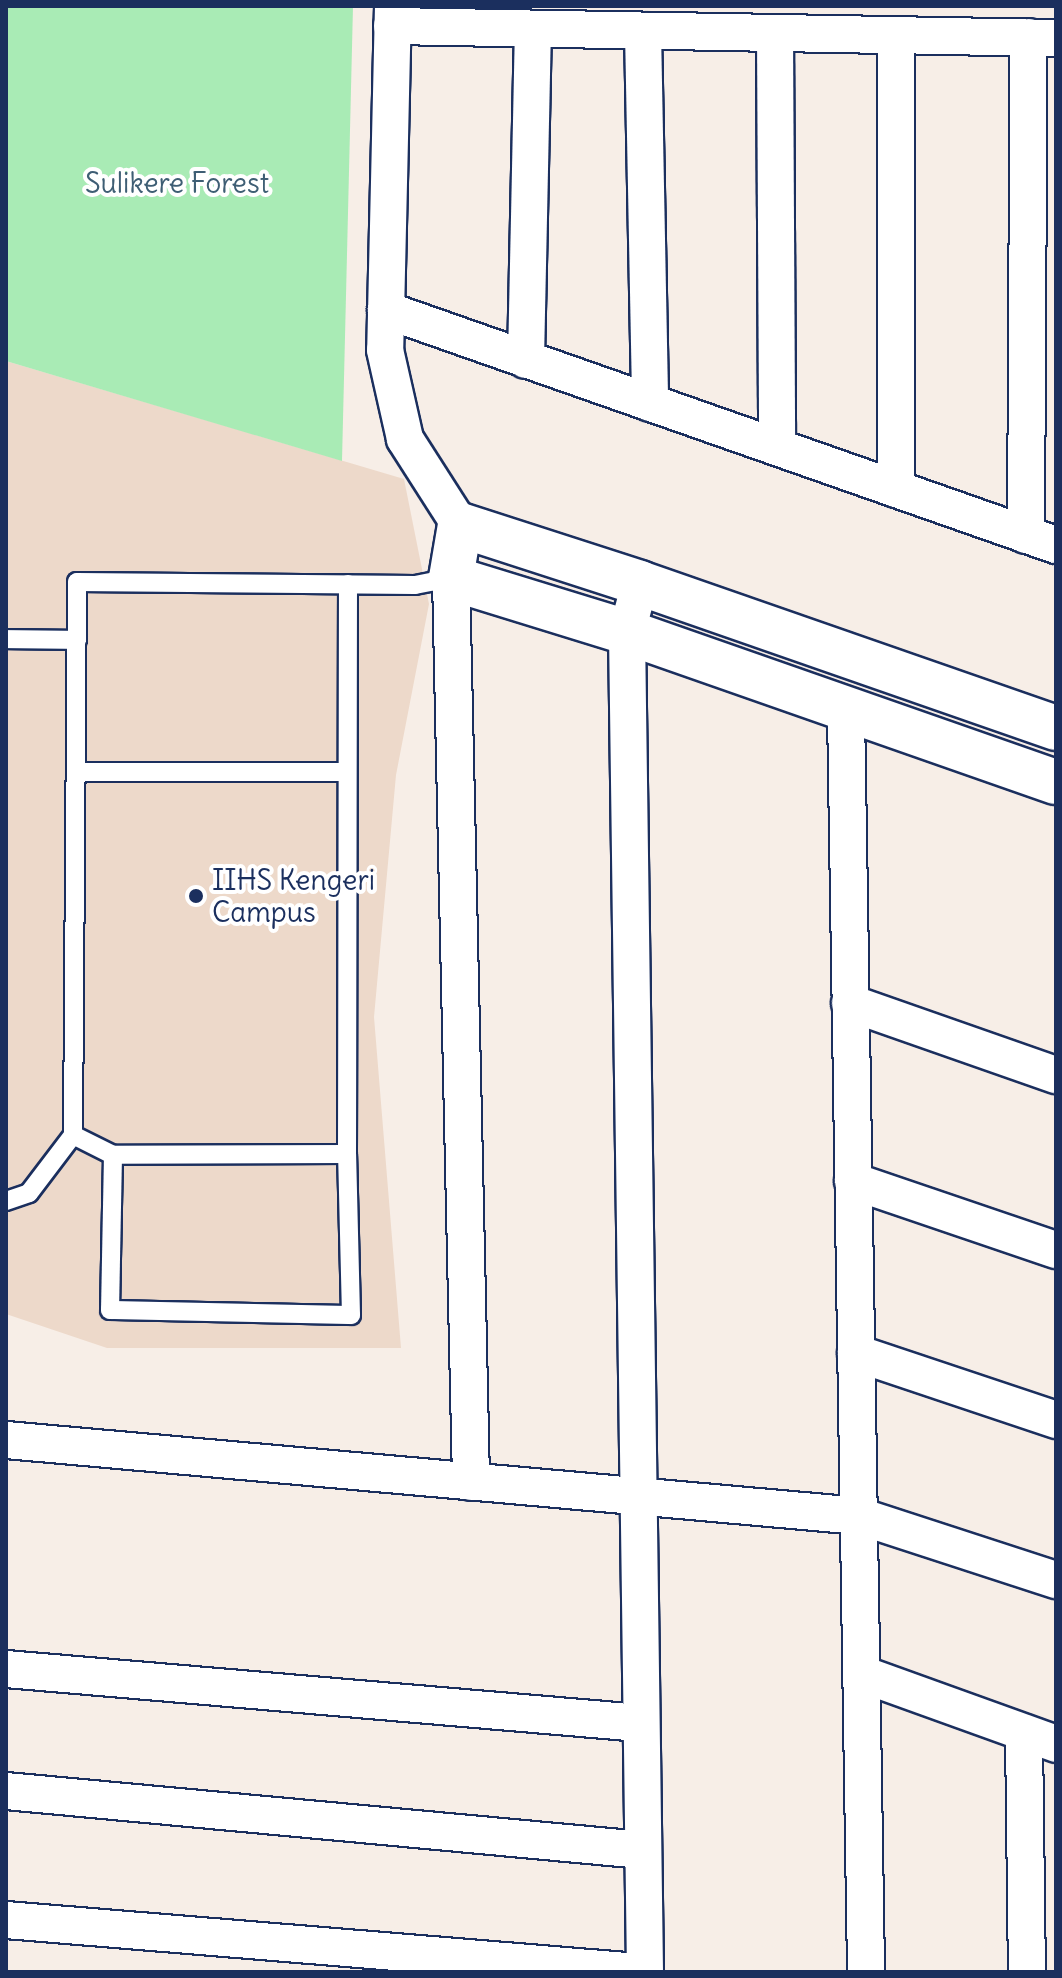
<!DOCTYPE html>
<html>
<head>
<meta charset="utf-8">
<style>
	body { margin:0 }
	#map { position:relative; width:1062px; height:1978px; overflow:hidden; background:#f7eee7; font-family:Delius,sans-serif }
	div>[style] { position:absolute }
	.built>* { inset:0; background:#edd9ca }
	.green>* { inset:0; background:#a9ebb5 }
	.roads { filter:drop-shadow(2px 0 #1b2f5e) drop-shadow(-2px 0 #1b2f5e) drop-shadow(0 2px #1b2f5e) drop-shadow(0 -2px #1b2f5e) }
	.service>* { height:18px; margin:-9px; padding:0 9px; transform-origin:9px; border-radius:9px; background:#fff }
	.minor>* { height:36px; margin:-18px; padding:0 18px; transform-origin:18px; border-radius:18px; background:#fff }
	.tertiary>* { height:44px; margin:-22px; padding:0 22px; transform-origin:22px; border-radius:22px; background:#fff }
	.dots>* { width:22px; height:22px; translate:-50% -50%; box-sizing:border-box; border:4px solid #fff; border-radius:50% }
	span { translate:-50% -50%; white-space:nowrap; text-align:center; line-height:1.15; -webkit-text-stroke:8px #fff; paint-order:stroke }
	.park-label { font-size:28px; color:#3e5e74 }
	.poi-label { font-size:28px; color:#1b2f5e }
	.left { translate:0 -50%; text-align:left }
	.frame { position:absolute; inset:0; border:8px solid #1b2f5e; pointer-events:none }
</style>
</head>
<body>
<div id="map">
	<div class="built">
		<div style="clip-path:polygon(6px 361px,404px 479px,429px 604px,396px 775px,374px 1017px,401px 1348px,107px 1348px,6px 1314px)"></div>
	</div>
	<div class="green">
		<div style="clip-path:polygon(6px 6px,353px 6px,342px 461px,6px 361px)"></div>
	</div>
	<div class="roads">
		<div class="service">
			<div style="left:6px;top:639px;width:71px;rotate:0.8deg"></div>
			<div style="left:76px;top:772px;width:271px"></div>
			<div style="left:73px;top:1135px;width:45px;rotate:26.6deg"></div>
			<div style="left:347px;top:1154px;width:234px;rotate:179.8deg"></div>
			<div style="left:113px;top:1155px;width:155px;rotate:91.1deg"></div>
			<div style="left:110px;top:1310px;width:241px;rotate:1.2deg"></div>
			<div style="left:351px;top:1315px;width:161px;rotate:-91.4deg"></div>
			<div style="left:347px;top:1154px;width:570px;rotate:-89.9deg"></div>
			<div style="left:6px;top:1201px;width:24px;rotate:-19deg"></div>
			<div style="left:29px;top:1193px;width:73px;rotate:-52.8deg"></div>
			<div style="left:73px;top:1135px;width:553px;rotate:-89.59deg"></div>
			<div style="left:77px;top:582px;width:338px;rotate:0.5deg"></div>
			<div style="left:415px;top:585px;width:37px;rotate:-11deg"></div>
		</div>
		<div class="minor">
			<div style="left:393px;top:6px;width:344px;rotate:91.3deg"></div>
			<div style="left:385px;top:350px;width:91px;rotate:77.3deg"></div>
			<div style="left:405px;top:439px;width:102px;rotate:57.4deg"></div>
			<div style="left:392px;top:26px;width:664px;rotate:1.04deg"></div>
			<div style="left:643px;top:31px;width:372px;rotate:88.9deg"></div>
			<div style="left:775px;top:33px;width:414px;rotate:89.7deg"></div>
			<div style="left:386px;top:310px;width:710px;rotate:19.33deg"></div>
			<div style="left:526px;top:360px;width:331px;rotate:-88.8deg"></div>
			<div style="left:896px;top:489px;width:454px;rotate:-90deg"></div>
			<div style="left:1026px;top:535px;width:498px;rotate:-89.7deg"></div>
			<div style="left:451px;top:578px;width:904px;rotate:88.73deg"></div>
			<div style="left:640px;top:583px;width:51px;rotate:104.9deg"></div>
			<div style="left:627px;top:632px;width:1340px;rotate:89.23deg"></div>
			<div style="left:846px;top:710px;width:1262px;rotate:89.09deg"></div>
			<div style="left:850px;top:1003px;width:218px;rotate:19.3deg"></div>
			<div style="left:853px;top:1181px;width:214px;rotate:18.8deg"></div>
			<div style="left:856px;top:1353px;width:211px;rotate:18.5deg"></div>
			<div style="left:6px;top:1440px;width:856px;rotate:5.09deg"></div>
			<div style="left:859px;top:1516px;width:207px;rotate:18deg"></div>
			<div style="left:6px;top:1669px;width:636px;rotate:4.87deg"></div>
			<div style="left:862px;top:1674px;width:206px;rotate:19.8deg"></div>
			<div style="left:1024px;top:1733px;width:239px;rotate:89.3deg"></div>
			<div style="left:6px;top:1791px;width:639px;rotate:5.3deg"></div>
			<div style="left:6px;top:1920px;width:634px;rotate:4.7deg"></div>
		</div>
		<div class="tertiary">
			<div style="left:1056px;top:728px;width:441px;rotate:-160.8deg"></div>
			<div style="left:640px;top:583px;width:189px;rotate:-162.1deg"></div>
			<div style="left:460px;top:525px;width:54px;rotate:99.6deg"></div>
			<div style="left:451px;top:578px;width:184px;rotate:17.1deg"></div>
			<div style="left:627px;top:632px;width:454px;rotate:19.3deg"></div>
		</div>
	</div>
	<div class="dots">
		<div style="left:196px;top:896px;background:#1b2f5e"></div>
	</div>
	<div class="park-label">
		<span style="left:177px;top:183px">Sulikere Forest</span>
	</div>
	<div class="poi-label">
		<span class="left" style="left:212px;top:896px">IIHS Kengeri<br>Campus</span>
	</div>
	<div class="frame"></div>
</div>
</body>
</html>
